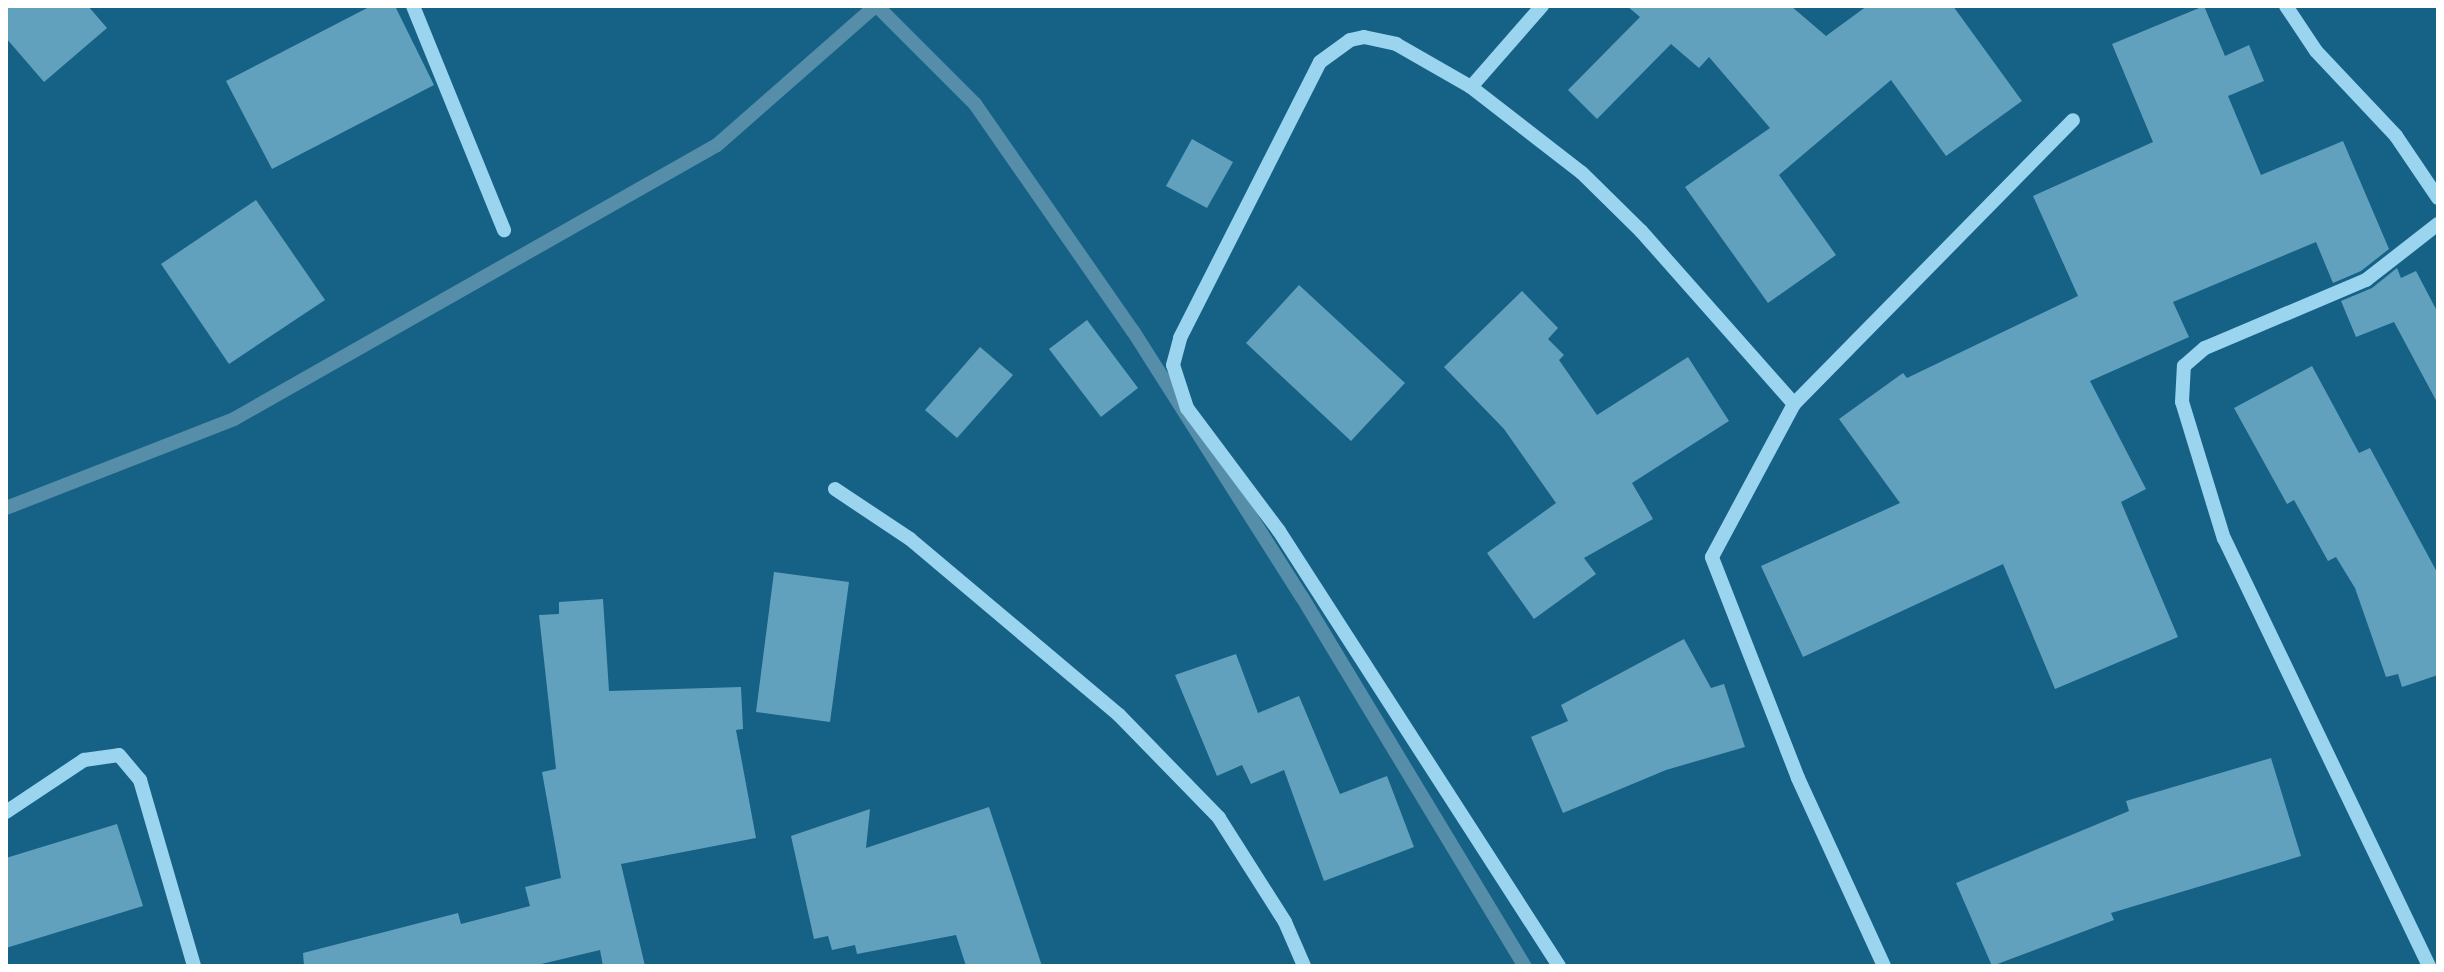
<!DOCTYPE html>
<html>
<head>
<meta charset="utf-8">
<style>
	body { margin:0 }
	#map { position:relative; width:2444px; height:972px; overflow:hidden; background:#166186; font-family:"Golos Text",sans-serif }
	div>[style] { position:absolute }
	.stream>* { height:14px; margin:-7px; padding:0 7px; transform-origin:7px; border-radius:7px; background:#568da8 }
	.building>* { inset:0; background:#61a1be }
	.minor>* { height:14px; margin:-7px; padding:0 7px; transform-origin:7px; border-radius:7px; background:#9bd4ee }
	span { translate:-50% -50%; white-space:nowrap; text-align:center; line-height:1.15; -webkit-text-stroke:8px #166186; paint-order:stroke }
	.frame { position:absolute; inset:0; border:8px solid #fff; pointer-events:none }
</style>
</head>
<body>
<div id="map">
	<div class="stream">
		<div style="left:877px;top:6px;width:139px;rotate:45deg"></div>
		<div style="left:975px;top:104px;width:277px;rotate:55.2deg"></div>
		<div style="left:1133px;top:331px;width:315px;rotate:57.6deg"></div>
		<div style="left:1302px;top:597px;width:431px;rotate:58.9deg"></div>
		<div style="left:6px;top:508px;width:245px;rotate:-21.3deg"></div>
		<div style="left:234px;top:419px;width:555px;rotate:-29.57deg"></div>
		<div style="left:717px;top:145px;width:210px;rotate:-41.3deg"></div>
	</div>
	<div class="building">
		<div style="clip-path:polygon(6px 6px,88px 6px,107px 28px,44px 82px,6px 38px)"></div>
		<div style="clip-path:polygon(371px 6px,395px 6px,434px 85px,272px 169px,226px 81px)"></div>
		<div style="clip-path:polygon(1627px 6px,1791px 6px,1826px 36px,1867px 6px,1953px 6px,2022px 101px,1946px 156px,1891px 80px,1779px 175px,1836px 255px,1768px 303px,1685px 187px,1770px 128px,1709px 57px,1699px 68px,1671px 44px,1597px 119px,1568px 90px,1640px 17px)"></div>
		<div style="clip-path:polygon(2204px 6px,2225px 56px,2249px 45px,2264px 81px,2228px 96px,2261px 175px,2343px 141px,2389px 249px,2361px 271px,2333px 283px,2316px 242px,2173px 302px,2189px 337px,2090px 381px,2146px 489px,2121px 502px,2178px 637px,2055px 689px,2003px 564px,1803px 657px,1761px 566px,1900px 503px,1839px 419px,1903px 373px,1907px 378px,2078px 296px,2033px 196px,2153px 142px,2112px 44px)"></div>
		<div style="clip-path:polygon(1192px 139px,1233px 162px,1207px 208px,1166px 186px)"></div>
		<div style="clip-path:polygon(256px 200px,325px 300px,229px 364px,161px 264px)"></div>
		<div style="clip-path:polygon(2397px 268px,2401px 278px,2416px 271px,2438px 313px,2438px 404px,2394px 322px,2356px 337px,2341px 301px,2372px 288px)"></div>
		<div style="clip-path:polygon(1299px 285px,1405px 383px,1351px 441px,1246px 343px)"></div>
		<div style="clip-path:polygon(1522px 291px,1558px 328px,1548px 339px,1564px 355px,1559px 360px,1597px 415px,1688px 357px,1729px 421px,1632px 483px,1653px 519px,1584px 558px,1596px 574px,1534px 619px,1487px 553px,1556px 503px,1504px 429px,1444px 367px)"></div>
		<div style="clip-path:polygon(1087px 320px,1138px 388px,1101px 417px,1049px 349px)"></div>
		<div style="clip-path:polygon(980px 347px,1013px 375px,957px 438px,925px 410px)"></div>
		<div style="clip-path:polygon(2312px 366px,2359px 453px,2370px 448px,2438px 574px,2438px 675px,2402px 687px,2398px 674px,2386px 677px,2355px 588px,2336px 557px,2328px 561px,2294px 500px,2287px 504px,2234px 408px)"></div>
		<div style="clip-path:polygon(774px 572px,849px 582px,830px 722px,756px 712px)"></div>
		<div style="clip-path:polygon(603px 599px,609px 691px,741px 687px,743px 729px,736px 730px,756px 838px,621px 864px,645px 966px,603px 966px,600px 950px,533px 966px,304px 966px,303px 953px,458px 913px,461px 924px,530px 906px,525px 887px,561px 878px,542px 772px,556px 769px,539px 615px,559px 614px,559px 602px)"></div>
		<div style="clip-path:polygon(1684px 639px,1711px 688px,1724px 684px,1745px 747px,1666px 770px,1563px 813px,1531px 737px,1568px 721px,1561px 705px)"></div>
		<div style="clip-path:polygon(1236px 654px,1258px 713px,1299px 696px,1340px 794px,1387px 776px,1414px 847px,1324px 881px,1284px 770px,1251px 784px,1242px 765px,1217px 776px,1175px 675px)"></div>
		<div style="clip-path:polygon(2271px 758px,2301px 856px,2111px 913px,2114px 920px,1992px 966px,1956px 883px,2129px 811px,2126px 801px)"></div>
		<div style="clip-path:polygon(989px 807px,1042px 966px,966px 966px,956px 935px,857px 954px,855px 945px,832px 950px,828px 936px,814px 939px,791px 836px,870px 809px,866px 848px)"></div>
		<div style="clip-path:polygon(117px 824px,143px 906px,6px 948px,6px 858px)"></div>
	</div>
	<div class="minor">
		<div style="left:413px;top:6px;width:242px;rotate:67.9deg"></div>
		<div style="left:2286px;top:6px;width:54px;rotate:56.3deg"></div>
		<div style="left:2316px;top:51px;width:117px;rotate:46.7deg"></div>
		<div style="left:2396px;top:136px;width:75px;rotate:55.9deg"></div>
		<div style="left:1471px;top:87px;width:108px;rotate:-48.8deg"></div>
		<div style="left:835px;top:489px;width:90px;rotate:33.7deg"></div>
		<div style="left:910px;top:539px;width:273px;rotate:40.1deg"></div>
		<div style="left:1119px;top:715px;width:144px;rotate:45.8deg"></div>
		<div style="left:1219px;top:818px;width:123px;rotate:57.6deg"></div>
		<div style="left:1285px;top:922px;width:48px;rotate:66.6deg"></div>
		<div style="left:6px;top:812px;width:94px;rotate:-33.7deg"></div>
		<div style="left:84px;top:760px;width:35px;rotate:-8deg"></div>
		<div style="left:119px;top:755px;width:33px;rotate:50deg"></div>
		<div style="left:140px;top:780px;width:194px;rotate:73.8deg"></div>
		<div style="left:1559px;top:966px;width:517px;rotate:-122.77deg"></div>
		<div style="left:1279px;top:531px;width:154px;rotate:-126.8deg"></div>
		<div style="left:1187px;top:408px;width:45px;rotate:-108deg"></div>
		<div style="left:1173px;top:365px;width:28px;rotate:-75deg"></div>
		<div style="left:1180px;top:338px;width:309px;rotate:-63.1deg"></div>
		<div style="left:1320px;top:62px;width:37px;rotate:-36deg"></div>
		<div style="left:1350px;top:40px;width:14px;rotate:-12deg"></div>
		<div style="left:1364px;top:37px;width:33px;rotate:12deg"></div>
		<div style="left:1396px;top:44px;width:86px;rotate:29.8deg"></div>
		<div style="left:1471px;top:87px;width:140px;rotate:37.8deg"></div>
		<div style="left:1582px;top:173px;width:83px;rotate:44.5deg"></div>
		<div style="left:1641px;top:231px;width:231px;rotate:48.5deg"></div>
		<div style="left:1884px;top:966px;width:207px;rotate:-114.6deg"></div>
		<div style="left:1798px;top:778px;width:237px;rotate:-111.3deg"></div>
		<div style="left:1712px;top:557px;width:174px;rotate:-61.8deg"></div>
		<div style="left:1794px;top:404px;width:398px;rotate:-45.5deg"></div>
		<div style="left:2429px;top:966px;width:474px;rotate:-115.6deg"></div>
		<div style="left:2224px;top:539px;width:143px;rotate:-107deg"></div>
		<div style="left:2182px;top:402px;width:36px;rotate:-87deg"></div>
		<div style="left:2184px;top:366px;width:28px;rotate:-41deg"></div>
		<div style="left:2205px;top:348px;width:175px;rotate:-22.9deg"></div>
		<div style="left:2366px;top:280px;width:91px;rotate:-37.9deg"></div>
	</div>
	<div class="frame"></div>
</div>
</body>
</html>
